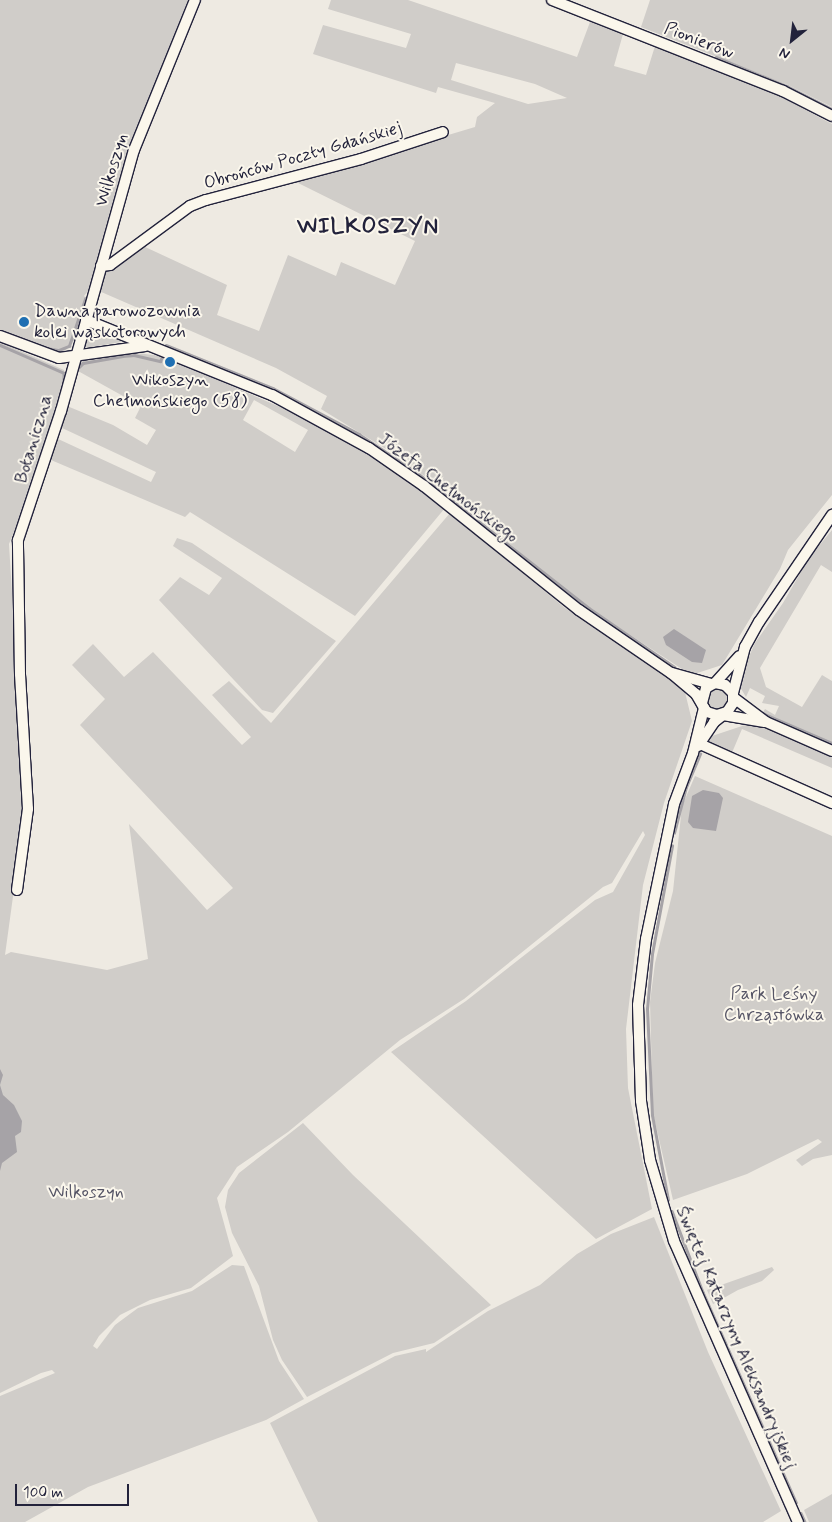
<!DOCTYPE html>
<html>
<head>
<meta charset="utf-8">
<style>
	body { margin:0 }
	#map { position:relative; width:832px; height:1522px; overflow:hidden; background:#eeeae2; font-family:Mynerve,sans-serif }
	div>[style] { position:absolute }
	.green>* { inset:0; background:#d0cdc9 }
	.round { border-radius:50% }
	.water>* { inset:0; background:#a6a3a7 }
	.stream>* { height:2.5px; margin:-1.25px; padding:0 1.25px; transform-origin:1.25px; border-radius:1.25px; background:#a6a3a7 }
	.roads { filter:drop-shadow(1px 0 #22223b) drop-shadow(-1px 0 #22223b) drop-shadow(0 1px #22223b) drop-shadow(0 -1px #22223b) }
	.minor>* { height:10px; margin:-5px; padding:0 5px; transform-origin:5px; border-radius:5px; background:#fbf7ec }
	.dots>* { width:14px; height:14px; translate:-50% -50%; box-sizing:border-box; border:2px solid #fbf7ec; border-radius:50% }
	span { translate:-50% -50%; white-space:nowrap; text-align:center; line-height:1.15; -webkit-text-stroke:4px #fbf7ec; paint-order:stroke }
	.street-label { font-size:18px; color:#22223b }
	.poi-label { font-size:18px; color:#22223b }
	.left { translate:0 -50%; text-align:left }
	.park-label { font-size:18px; color:#565566 }
	.district-label { font-size:22px; color:#22223b; font-weight:700; letter-spacing:1px }
	.north { position:absolute; left:767px; top:15px; width:50px; height:50px; -webkit-text-stroke:4px #fbf7ec; paint-order:stroke; rotate:209deg; font-size:14px; font-weight:700; line-height:20px; text-align:center; color:#22223b }
	.north::after { content:''; display:block; margin:auto; width:18px; height:22px; background:#22223b; clip-path:polygon(50% 0,100% 100%,50% 72%,0 100%) }
	.scale { position:absolute; left:15px; top:1484px; width:114px; height:22px; box-sizing:border-box; border:2px solid #22223b; border-top:0; padding-left:6px; font-size:15px; line-height:18px; white-space:nowrap; color:#22223b; -webkit-text-stroke:4px #fbf7ec; paint-order:stroke }
</style>
</head>
<body>
<div id="map">
	<div class="green">
		<div style="clip-path:polygon(0 0,188px 0,130px 146px,91px 287px,84px 296px,88px 300px,77px 337px,65px 351px,49px 351px,0 333px)"></div>
		<div style="clip-path:polygon(evenodd,331px 0,408px 0,577px 57px,590px 22px,623px 34px,614px 66px,646px 75px,655px 46px,770px 91px,832px 124px,832px 495px,788px 550px,780px 569px,722px 665px,691px 675px,580px 602px,452px 496px,394px 454px,321px 409px,327px 396px,276px 368px,99px 291px,104px 272px,143px 246px,227px 285px,217px 315px,259px 331px,288px 255px,336px 276px,341px 262px,395px 285px,415px 241px,294px 181px,475px 127px,477px 117px,495px 103px,438px 87px,436px 93px,313px 54px,323px 25px,406px 48px,411px 34px,328px 9px,331px 0,456px 63px,535px 84px,567px 98px,528px 104px,451px 80px,456px 63px)"></div>
		<div style="clip-path:polygon(650px 0,832px 0,832px 107px,788px 85px,641px 27px)"></div>
		<div style="clip-path:polygon(94px 327px,120px 338px,121px 342px,87px 348px,84px 343px,88px 330px)"></div>
		<div style="clip-path:polygon(0 342px,64px 370px,66px 378px,39px 469px,9px 544px,25px 809px,5px 955px,11px 952px,107px 970px,148px 959px,129px 824px,207px 910px,233px 888px,80px 725px,105px 699px,72px 665px,93px 644px,124px 677px,153px 652px,242px 745px,251px 737px,212px 695px,229px 681px,271px 723px,450px 513px,565px 608px,684px 688px,692px 721px,664px 803px,643px 885px,626px 1029px,628px 1088px,652px 1209px,596px 1239px,391px 1052px,466px 1001px,595px 900px,613px 892px,645px 835px,643px 831px,612px 883px,603px 887px,464px 999px,400px 1040px,288px 1132px,237px 1167px,217px 1198px,233px 1256px,191px 1288px,150px 1300px,120px 1315px,99px 1336px,93px 1346px,97px 1349px,115px 1325px,138px 1308px,192px 1291px,232px 1265px,244px 1266px,279px 1361px,304px 1399px,266px 1420px,88px 1487px,25px 1522px,0 1522px,0 1396px,55px 1373px,52px 1370px,41px 1373px,0 1393px)"></div>
		<div style="clip-path:polygon(evenodd,129px 352px,161px 356px,168px 358px,166px 363px,172px 365px,174px 361px,317px 423px,377px 458px,445px 508px,355px 616px,190px 512px,185px 517px,51px 460px,56px 438px,151px 482px,156px 472px,60px 427px,67px 406px,113px 425px,147px 445px,156px 430px,135px 418px,141px 406px,78px 371px,81px 361px,129px 352px,254px 400px,308px 430px,295px 452px,243px 420px,254px 400px)"></div>
		<div style="clip-path:polygon(832px 530px,832px 572px,821px 565px,760px 668px,766px 687px,802px 707px,822px 675px,832px 681px,832px 747px,765px 718px,762px 714px,765px 709px,775px 715px,779px 706px,762px 703px,765px 696px,750px 688px,746px 697px,740px 687px,746px 663px,755px 643px,783px 603px,809px 558px)"></div>
		<div style="clip-path:polygon(177px 538px,192px 543px,336px 641px,273px 713px,262px 710px,159px 600px,180px 577px,209px 595px,222px 578px,173px 546px)"></div>
		<div class="round" style="left:707px;top:688px;width:22px;height:22px"></div>
		<div style="clip-path:polygon(749px 720px,832px 756px,832px 768px,742px 729px,731px 755px,708px 745px,712px 736px,745px 725px)"></div>
		<div style="clip-path:polygon(695px 776px,832px 836px,832px 1155px,813px 1159px,802px 1166px,796px 1160px,822px 1142px,818px 1139px,747px 1174px,673px 1200px,653px 1113px,650px 1002px,655px 963px,673px 891px,682px 806px)"></div>
		<div style="clip-path:polygon(303px 1123px,353px 1175px,491px 1305px,434px 1343px,393px 1353px,307px 1397px,282px 1360px,273px 1340px,259px 1286px,232px 1233px,225px 1207px,228px 1190px,239px 1173px)"></div>
		<div style="clip-path:polygon(654px 1217px,708px 1352px,781px 1511px,763px 1522px,318px 1522px,270px 1423px,395px 1356px,426px 1349px,426px 1352px,488px 1311px,540px 1285px,577px 1254px,611px 1234px)"></div>
		<div style="clip-path:polygon(772px 1267px,774px 1270px,762px 1281px,738px 1290px,713px 1304px,707px 1290px)"></div>
		<div style="clip-path:polygon(832px 1494px,832px 1522px,809px 1522px,804px 1510px)"></div>
	</div>
	<div class="water">
		<div style="clip-path:polygon(674px 629px,706px 650px,702px 663px,692px 662px,666px 645px,663px 637px)"></div>
		<div style="clip-path:polygon(703px 790px,719px 793px,723px 798px,716px 831px,693px 828px,688px 822px,692px 796px)"></div>
		<div style="clip-path:polygon(0 1069px,3px 1075px,0 1085px,3px 1095px,14px 1105px,22px 1121px,21px 1132px,15px 1136px,17px 1152px,2px 1163px,0 1171px)"></div>
	</div>
	<div class="stream">
		<div style="left:716px;top:57px;width:77px;rotate:22.2deg"></div>
		<div style="left:787px;top:86px;width:51px;rotate:27.1deg"></div>
		<div style="left:0;top:345px;width:70px;rotate:23.6deg"></div>
		<div style="left:64px;top:373px;width:10px;rotate:90deg"></div>
		<div style="left:166px;top:345px;width:115px;rotate:21.9deg"></div>
		<div style="left:273px;top:388px;width:98px;rotate:28.1deg"></div>
		<div style="left:359px;top:434px;width:67px;rotate:33.5deg"></div>
		<div style="left:415px;top:471px;width:221px;rotate:38.2deg"></div>
		<div style="left:589px;top:608px;width:104px;rotate:34.5deg"></div>
		<div style="left:46px;top:348px;width:13px;rotate:9deg"></div>
		<div style="left:59px;top:350px;width:11px;rotate:-22deg"></div>
		<div style="left:69px;top:346px;width:50px;rotate:-71.2deg"></div>
		<div style="left:78px;top:368px;width:7px;rotate:-45deg"></div>
		<div style="left:83px;top:363px;width:40px;rotate:-10deg"></div>
		<div style="left:122px;top:356px;width:12px;rotate:-5deg"></div>
		<div style="left:134px;top:355px;width:27px;rotate:13deg"></div>
		<div style="left:160px;top:361px;width:4px;rotate:-63deg"></div>
		<div style="left:762px;top:713px;width:76px;rotate:23.2deg"></div>
		<div style="left:674px;top:833px;width:48px;rotate:-75.4deg"></div>
		<div style="left:686px;top:787px;width:36px;rotate:-67deg"></div>
		<div style="left:668px;top:1200px;width:86px;rotate:-100.7deg"></div>
		<div style="left:652px;top:1115px;width:106px;rotate:-92.7deg"></div>
		<div style="left:647px;top:1009px;width:55px;rotate:-84.8deg"></div>
		<div style="left:652px;top:954px;width:110px;rotate:-79.5deg"></div>
		<div style="left:672px;top:1211px;width:87px;rotate:69.1deg"></div>
		<div style="left:703px;top:1292px;width:230px;rotate:66.1deg"></div>
		<div style="left:801px;top:1513px;width:10px;rotate:66deg"></div>
	</div>
	<div class="roads">
		<div class="minor">
			<div style="left:552px;top:0;width:248px;rotate:21.5deg"></div>
			<div style="left:783px;top:91px;width:55px;rotate:27deg"></div>
			<div style="left:101px;top:266px;width:9px;rotate:-6deg"></div>
			<div style="left:110px;top:265px;width:99px;rotate:-36.4deg"></div>
			<div style="left:190px;top:206px;width:17px;rotate:-21deg"></div>
			<div style="left:206px;top:200px;width:160px;rotate:-14.8deg"></div>
			<div style="left:361px;top:159px;width:86px;rotate:-18.2deg"></div>
			<div style="left:86px;top:320px;width:201px;rotate:22deg"></div>
			<div style="left:272px;top:395px;width:111px;rotate:28.7deg"></div>
			<div style="left:369px;top:448px;width:67px;rotate:34.6deg"></div>
			<div style="left:424px;top:486px;width:198px;rotate:38.7deg"></div>
			<div style="left:579px;top:610px;width:112px;rotate:34.4deg"></div>
			<div style="left:671px;top:673px;width:33px;rotate:40deg"></div>
			<div style="left:696px;top:694px;width:16px;rotate:60deg"></div>
			<div style="left:704px;top:708px;width:5px;rotate:53deg"></div>
			<div style="left:707px;top:712px;width:10px;rotate:17deg"></div>
			<div style="left:717px;top:715px;width:10px;rotate:-17deg"></div>
			<div style="left:727px;top:712px;width:11px;rotate:-56deg"></div>
			<div style="left:733px;top:703px;width:10px;rotate:-90deg"></div>
			<div style="left:733px;top:693px;width:11px;rotate:-135deg"></div>
			<div style="left:725px;top:685px;width:10px;rotate:-169deg"></div>
			<div style="left:715px;top:683px;width:10px;rotate:151deg"></div>
			<div style="left:706px;top:688px;width:16px;rotate:105deg"></div>
			<div style="left:0;top:336px;width:63px;rotate:20.4deg"></div>
			<div style="left:59px;top:358px;width:87px;rotate:-7.9deg"></div>
			<div style="left:672px;top:673px;width:41px;rotate:15.8deg"></div>
			<div style="left:715px;top:683px;width:36px;rotate:-48deg"></div>
			<div style="left:733px;top:693px;width:48px;rotate:-75.4deg"></div>
			<div style="left:745px;top:647px;width:29px;rotate:-61deg"></div>
			<div style="left:759px;top:622px;width:130px;rotate:-55.7deg"></div>
			<div style="left:734px;top:698px;width:40px;rotate:37deg"></div>
			<div style="left:766px;top:722px;width:72px;rotate:23.7deg"></div>
			<div style="left:704px;top:708px;width:46px;rotate:103.7deg"></div>
			<div style="left:693px;top:753px;width:54px;rotate:110.4deg"></div>
			<div style="left:674px;top:804px;width:138px;rotate:101.7deg"></div>
			<div style="left:646px;top:939px;width:66px;rotate:96.9deg"></div>
			<div style="left:638px;top:1005px;width:96px;rotate:88.2deg"></div>
			<div style="left:641px;top:1101px;width:60px;rotate:81.3deg"></div>
			<div style="left:650px;top:1160px;width:84px;rotate:73.5deg"></div>
			<div style="left:674px;top:1241px;width:307px;rotate:66.2deg"></div>
			<div style="left:700px;top:744px;width:145px;rotate:24.1deg"></div>
			<div style="left:698px;top:746px;width:29px;rotate:-56deg"></div>
			<div style="left:714px;top:722px;width:11px;rotate:-38deg"></div>
			<div style="left:723px;top:715px;width:42px;rotate:9.7deg"></div>
			<div style="left:17px;top:890px;width:82px;rotate:-82.3deg"></div>
			<div style="left:28px;top:809px;width:135px;rotate:-93.4deg"></div>
			<div style="left:20px;top:674px;width:134px;rotate:-90.9deg"></div>
			<div style="left:18px;top:540px;width:136px;rotate:-71.6deg"></div>
			<div style="left:61px;top:411px;width:271px;rotate:-74.4deg"></div>
			<div style="left:134px;top:150px;width:162px;rotate:-67.9deg"></div>
		</div>
	</div>
	<div class="dots">
		<div style="left:24px;top:322px;background:#1f6fb2"></div>
		<div style="left:170px;top:362px;background:#1f6fb2"></div>
	</div>
	<div class="street-label">
		<span style="left:699px;top:41px;rotate:21deg">Pionierów</span>
		<span style="left:303px;top:156px;rotate:-16deg">Obrońców Poczty Gdańskiej</span>
		<span style="left:112px;top:170px;rotate:-73deg">Wilkoszyn</span>
		<span style="left:34px;top:439px;rotate:-73deg">Botaniczna</span>
		<span style="left:448px;top:488px;rotate:37deg">Józefa Chełmońskiego</span>
		<span style="left:736px;top:1338px;rotate:67deg">Świętej Katarzyny Aleksandryjskiej</span>
	</div>
	<div class="poi-label">
		<span class="left" style="left:34px;top:322px">Dawna parowozownia<br>kolei wąskotorowych</span>
		<span style="left:170px;top:391px">Wikoszyn<br>Chełmońskiego (58)</span>
	</div>
	<div class="park-label">
		<span style="left:774px;top:1005px">Park Leśny<br>Chrząstówka</span>
		<span style="left:86px;top:1192px">Wilkoszyn</span>
	</div>
	<div class="district-label">
		<span style="left:368px;top:228px">WILKOSZYN</span>
	</div>
	<div class="north">N</div>
	<div class="scale">100 m</div>
</div>
</body>
</html>
